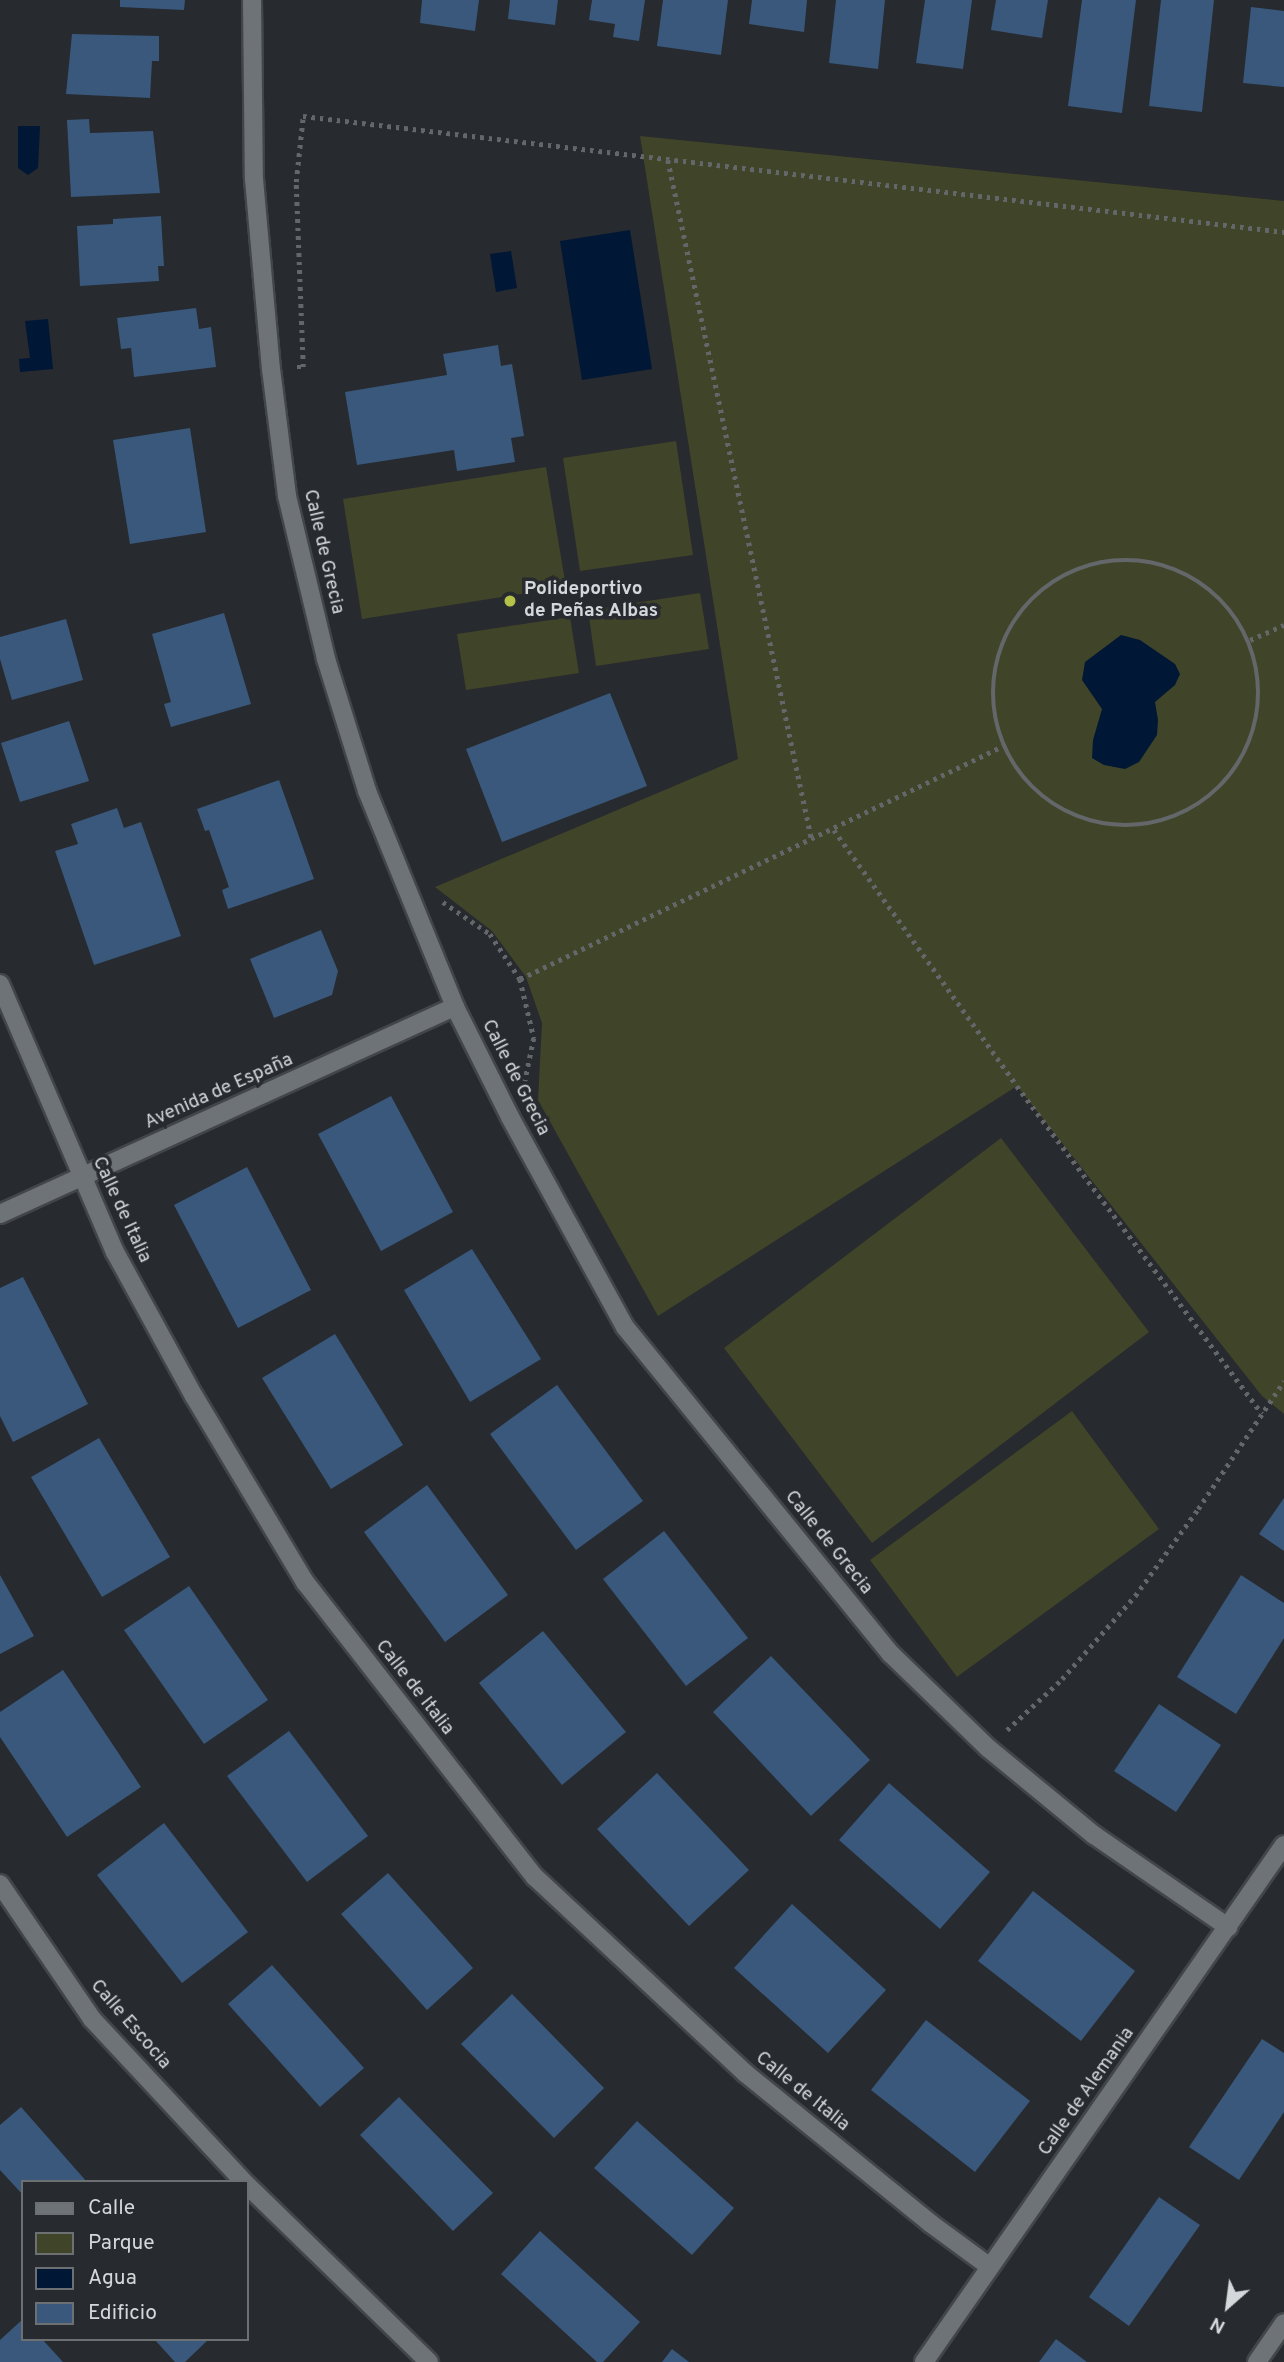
<!DOCTYPE html>
<html>
<head>
<meta charset="utf-8">
<style>
	body { margin:0 }
	#map { position:relative; width:1284px; height:2362px; overflow:hidden; background:#272a2e; font-family:Overpass,sans-serif }
	div>[style] { position:absolute }
	.green>* { inset:0; background:#404428 }
	.water>* { inset:0; background:#001736 }
	.building>* { inset:0; background:#39587c }
	.path>* { height:4.5px; margin-top:-2.25px; transform-origin:0; background:repeating-linear-gradient(90deg,#64676a 0 3.5px,transparent 0 8.5px) }
	.path>.ring { margin:-2.25px; padding:0; box-sizing:content-box; background:none; border:4.5px solid #64676a; border-radius:50% }
	.roads { filter:drop-shadow(2px 0 #434649) drop-shadow(-2px 0 #434649) drop-shadow(0 2px #434649) drop-shadow(0 -2px #434649) }
	.street>* { height:18px; margin:-9px; padding:0 9px; transform-origin:9px; border-radius:9px; background:#6e7377 }
	.dots>* { width:19px; height:19px; translate:-50% -50%; box-sizing:border-box; border:4px solid #272a2e; border-radius:50% }
	span { translate:-50% -50%; white-space:nowrap; text-align:center; line-height:1.15; -webkit-text-stroke:7px #272a2e; paint-order:stroke }
	.street-label { font-size:19px; color:#d5d8da }
	.poi-label { font-size:19px; color:#d5d8da; font-weight:700 }
	.left { translate:0 -50%; text-align:left }
	.legend { position:absolute; left:21px; top:2180px; width:228px; height:161px; box-sizing:border-box; background:#272a2e; border:2px solid #6d7073; margin:0; padding:9px 12px; list-style:none; font-size:21px; color:#d5d8da }
	.legend li { display:flex; align-items:center; gap:14px; height:35px }
	.legend b { width:35px; border:2px solid #6d7073 }
	.north { position:absolute; left:1193px; top:2271px; width:70px; height:70px; -webkit-text-stroke:5px #272a2e; paint-order:stroke; rotate:208deg; font-size:19px; font-weight:700; line-height:28px; text-align:center; color:#d5d8da }
	.north::after { content:''; display:block; margin:auto; width:24px; height:32px; background:#d5d8da; clip-path:polygon(50% 0,100% 100%,50% 72%,0 100%) }
</style>
</head>
<body>
<div id="map">
	<div class="green">
		<div style="clip-path:polygon(640px 136px,1284px 201px,1284px 1414px,1262px 1396px,1017px 1086px,658px 1316px,538px 1100px,542px 1023px,526px 977px,492px 931px,435px 887px,738px 759px)"></div>
		<div style="clip-path:polygon(676px 441px,693px 555px,580px 571px,563px 458px)"></div>
		<div style="clip-path:polygon(546px 467px,566px 587px,362px 619px,343px 499px)"></div>
		<div style="clip-path:polygon(700px 593px,709px 649px,596px 666px,588px 610px)"></div>
		<div style="clip-path:polygon(570px 617px,579px 673px,466px 690px,457px 634px)"></div>
		<div style="clip-path:polygon(1001px 1138px,1149px 1332px,872px 1543px,724px 1348px)"></div>
		<div style="clip-path:polygon(1072px 1411px,1159px 1529px,957px 1677px,870px 1560px)"></div>
	</div>
	<div class="water">
		<div style="clip-path:polygon(18px 126px,40px 126px,38px 168px,28px 175px,18px 168px)"></div>
		<div style="clip-path:polygon(630px 230px,652px 369px,582px 380px,560px 241px)"></div>
		<div style="clip-path:polygon(511px 251px,517px 288px,496px 292px,490px 254px)"></div>
		<div style="clip-path:polygon(48px 319px,53px 369px,20px 372px,19px 359px,30px 358px,25px 321px)"></div>
		<div style="clip-path:polygon(1121px 635px,1140px 640px,1175px 664px,1180px 674px,1175px 685px,1155px 702px,1158px 720px,1157px 735px,1139px 762px,1125px 769px,1104px 765px,1092px 758px,1093px 740px,1102px 709px,1082px 680px,1085px 662px)"></div>
	</div>
	<div class="building">
		<div style="clip-path:polygon(120px 0,185px 0,184px 10px,120px 7px)"></div>
		<div style="clip-path:polygon(422px 0,479px 0,475px 31px,420px 23px)"></div>
		<div style="clip-path:polygon(510px 0,558px 0,555px 25px,508px 19px)"></div>
		<div style="clip-path:polygon(592px 0,645px 0,639px 41px,613px 37px,615px 24px,589px 20px)"></div>
		<div style="clip-path:polygon(663px 0,728px 0,721px 55px,657px 46px)"></div>
		<div style="clip-path:polygon(752px 0,807px 0,804px 32px,749px 24px)"></div>
		<div style="clip-path:polygon(836px 0,885px 0,878px 69px,829px 63px)"></div>
		<div style="clip-path:polygon(925px 0,972px 0,963px 69px,916px 63px)"></div>
		<div style="clip-path:polygon(996px 0,1048px 0,1042px 38px,991px 30px)"></div>
		<div style="clip-path:polygon(1082px 0,1136px 0,1122px 113px,1068px 106px)"></div>
		<div style="clip-path:polygon(1161px 0,1214px 0,1202px 112px,1149px 106px)"></div>
		<div style="clip-path:polygon(1251px 7px,1284px 11px,1284px 87px,1243px 83px)"></div>
		<div style="clip-path:polygon(72px 34px,159px 36px,159px 61px,152px 61px,150px 98px,66px 94px)"></div>
		<div style="clip-path:polygon(89px 119px,90px 133px,153px 131px,160px 193px,71px 197px,67px 120px)"></div>
		<div style="clip-path:polygon(161px 216px,164px 266px,158px 266px,159px 281px,80px 286px,77px 226px,113px 224px,113px 219px)"></div>
		<div style="clip-path:polygon(196px 308px,199px 329px,211px 327px,216px 367px,134px 377px,131px 348px,121px 349px,117px 318px)"></div>
		<div style="clip-path:polygon(498px 345px,501px 366px,512px 364px,524px 436px,511px 438px,515px 462px,457px 471px,454px 450px,357px 465px,345px 392px,447px 375px,443px 354px)"></div>
		<div style="clip-path:polygon(190px 428px,206px 532px,130px 544px,113px 440px)"></div>
		<div style="clip-path:polygon(224px 613px,251px 704px,171px 727px,164px 704px,171px 702px,152px 634px)"></div>
		<div style="clip-path:polygon(66px 619px,83px 680px,12px 700px,0 659px,0 637px)"></div>
		<div style="clip-path:polygon(610px 693px,647px 786px,502px 842px,466px 749px)"></div>
		<div style="clip-path:polygon(69px 721px,89px 781px,20px 802px,1px 743px)"></div>
		<div style="clip-path:polygon(279px 780px,314px 879px,228px 909px,222px 890px,229px 887px,209px 830px,205px 831px,197px 809px)"></div>
		<div style="clip-path:polygon(117px 808px,124px 828px,141px 822px,181px 936px,94px 965px,55px 851px,78px 844px,71px 824px)"></div>
		<div style="clip-path:polygon(321px 930px,338px 971px,332px 995px,274px 1018px,250px 959px)"></div>
		<div style="clip-path:polygon(391px 1096px,453px 1212px,381px 1251px,318px 1134px)"></div>
		<div style="clip-path:polygon(247px 1167px,311px 1290px,238px 1328px,174px 1205px)"></div>
		<div style="clip-path:polygon(472px 1249px,541px 1359px,470px 1402px,404px 1290px)"></div>
		<div style="clip-path:polygon(23px 1277px,88px 1404px,13px 1442px,0 1416px,0 1288px)"></div>
		<div style="clip-path:polygon(335px 1334px,403px 1445px,331px 1489px,262px 1378px)"></div>
		<div style="clip-path:polygon(557px 1385px,643px 1501px,576px 1550px,490px 1434px)"></div>
		<div style="clip-path:polygon(99px 1438px,170px 1557px,102px 1597px,31px 1477px)"></div>
		<div style="clip-path:polygon(427px 1485px,508px 1595px,445px 1642px,364px 1532px)"></div>
		<div style="clip-path:polygon(1284px 1498px,1284px 1551px,1259px 1534px)"></div>
		<div style="clip-path:polygon(664px 1531px,748px 1638px,686px 1686px,603px 1579px)"></div>
		<div style="clip-path:polygon(0 1575px,34px 1636px,0 1654px)"></div>
		<div style="clip-path:polygon(1241px 1575px,1284px 1603px,1284px 1638px,1236px 1714px,1177px 1677px)"></div>
		<div style="clip-path:polygon(189px 1586px,268px 1700px,204px 1744px,124px 1630px)"></div>
		<div style="clip-path:polygon(543px 1631px,626px 1732px,562px 1785px,479px 1683px)"></div>
		<div style="clip-path:polygon(771px 1656px,870px 1760px,811px 1816px,713px 1712px)"></div>
		<div style="clip-path:polygon(63px 1670px,141px 1787px,67px 1837px,0 1737px,0 1712px)"></div>
		<div style="clip-path:polygon(1159px 1704px,1221px 1745px,1176px 1812px,1114px 1771px)"></div>
		<div style="clip-path:polygon(289px 1731px,368px 1836px,307px 1882px,227px 1776px)"></div>
		<div style="clip-path:polygon(657px 1773px,749px 1870px,689px 1926px,597px 1829px)"></div>
		<div style="clip-path:polygon(889px 1783px,990px 1872px,940px 1929px,839px 1840px)"></div>
		<div style="clip-path:polygon(164px 1823px,248px 1932px,182px 1983px,97px 1875px)"></div>
		<div style="clip-path:polygon(388px 1873px,473px 1968px,427px 2010px,341px 1914px)"></div>
		<div style="clip-path:polygon(1033px 1891px,1135px 1971px,1081px 2041px,978px 1961px)"></div>
		<div style="clip-path:polygon(792px 1904px,886px 1990px,828px 2053px,734px 1968px)"></div>
		<div style="clip-path:polygon(272px 1965px,364px 2068px,320px 2107px,228px 2004px)"></div>
		<div style="clip-path:polygon(512px 1994px,604px 2088px,554px 2138px,461px 2044px)"></div>
		<div style="clip-path:polygon(926px 2020px,1030px 2101px,975px 2172px,871px 2090px)"></div>
		<div style="clip-path:polygon(1262px 2039px,1284px 2053px,1284px 2112px,1239px 2180px,1189px 2147px)"></div>
		<div style="clip-path:polygon(399px 2097px,493px 2193px,453px 2231px,360px 2135px)"></div>
		<div style="clip-path:polygon(21px 2107px,87px 2182px,23px 2182px,23px 2195px,0 2170px,0 2125px)"></div>
		<div style="clip-path:polygon(637px 2121px,734px 2208px,692px 2255px,594px 2168px)"></div>
		<div style="clip-path:polygon(1159px 2197px,1200px 2225px,1129px 2326px,1089px 2297px)"></div>
		<div style="clip-path:polygon(540px 2231px,640px 2322px,603px 2362px,597px 2362px,501px 2274px)"></div>
		<div style="clip-path:polygon(23px 2319px,23px 2339px,42px 2339px,63px 2362px,0 2362px,0 2340px)"></div>
		<div style="clip-path:polygon(154px 2339px,209px 2339px,185px 2362px,175px 2362px)"></div>
		<div style="clip-path:polygon(1056px 2339px,1087px 2362px,1039px 2362px)"></div>
		<div style="clip-path:polygon(672px 2349px,689px 2362px,662px 2362px)"></div>
	</div>
	<div class="path">
		<div style="left:668px;top:160px;width:696px;rotate:78.06deg"></div>
		<div style="left:297px;top:367px;width:6px"></div>
		<div style="left:303px;top:367px;width:185px;rotate:-92.2deg"></div>
		<div style="left:296px;top:182px;width:66px;rotate:-83.9deg"></div>
		<div style="left:303px;top:116px;width:988px;rotate:6.74deg"></div>
		<div class="ring" style="left:993px;top:560px;width:261.5px;height:261.5px"></div>
		<div style="left:1250px;top:640px;width:37px;rotate:-24deg"></div>
		<div style="left:834px;top:830px;width:315px;rotate:54.4deg"></div>
		<div style="left:1017px;top:1086px;width:409px;rotate:53.2deg"></div>
		<div style="left:443px;top:902px;width:57px;rotate:34.2deg"></div>
		<div style="left:490px;top:934px;width:54px;rotate:56.3deg"></div>
		<div style="left:520px;top:979px;width:61px;rotate:76.7deg"></div>
		<div style="left:534px;top:1038px;width:44px;rotate:101.8deg"></div>
		<div style="left:520px;top:979px;width:536px;rotate:-25.75deg"></div>
		<div style="left:1007px;top:1730px;width:75px;rotate:-42.8deg"></div>
		<div style="left:1062px;top:1679px;width:111px;rotate:-48.7deg"></div>
		<div style="left:1135px;top:1596px;width:107px;rotate:-54.1deg"></div>
		<div style="left:1198px;top:1509px;width:154px;rotate:-56.1deg"></div>
	</div>
	<div class="roads">
		<div class="street">
			<div style="left:252px;top:0;width:179px;rotate:89.4deg"></div>
			<div style="left:254px;top:179px;width:191px;rotate:84.9deg"></div>
			<div style="left:271px;top:369px;width:128px;rotate:82.8deg"></div>
			<div style="left:287px;top:496px;width:168px;rotate:76.5deg"></div>
			<div style="left:326px;top:659px;width:138px;rotate:72.7deg"></div>
			<div style="left:367px;top:791px;width:233px;rotate:67.8deg"></div>
			<div style="left:455px;top:1007px;width:123px;rotate:63.4deg"></div>
			<div style="left:510px;top:1117px;width:239px;rotate:61.3deg"></div>
			<div style="left:625px;top:1327px;width:422px;rotate:50.9deg"></div>
			<div style="left:891px;top:1654px;width:135px;rotate:44.1deg"></div>
			<div style="left:988px;top:1748px;width:137px;rotate:39.4deg"></div>
			<div style="left:1094px;top:1835px;width:163px;rotate:34.5deg"></div>
			<div style="left:0;top:984px;width:292px;rotate:66.8deg"></div>
			<div style="left:115px;top:1252px;width:164px;rotate:61.3deg"></div>
			<div style="left:194px;top:1396px;width:217px;rotate:59.2deg"></div>
			<div style="left:305px;top:1582px;width:374px;rotate:52.1deg"></div>
			<div style="left:535px;top:1877px;width:287px;rotate:43deg"></div>
			<div style="left:745px;top:2073px;width:238px;rotate:39deg"></div>
			<div style="left:930px;top:2223px;width:74px;rotate:36.3deg"></div>
			<div style="left:0;top:1214px;width:500px;rotate:-24.5deg"></div>
			<div style="left:0;top:1884px;width:163px;rotate:55.7deg"></div>
			<div style="left:92px;top:2019px;width:223px;rotate:47deg"></div>
			<div style="left:247px;top:2185px;width:254px;rotate:44.2deg"></div>
			<div style="left:924px;top:2362px;width:630px;rotate:-55.15deg"></div>
			<div style="left:1257px;top:2362px;width:47px;rotate:-55.3deg"></div>
		</div>
	</div>
	<div class="dots">
		<div style="left:510px;top:601px;background:#b4c24a"></div>
	</div>
	<div class="street-label">
		<span style="left:323px;top:552px;rotate:77deg">Calle de Grecia</span>
		<span style="left:515px;top:1078px;rotate:63deg">Calle de Grecia</span>
		<span style="left:219px;top:1092px;rotate:-24deg">Avenida de España</span>
		<span style="left:121px;top:1210px;rotate:65deg">Calle de Italia</span>
		<span style="left:828px;top:1543px;rotate:51deg">Calle de Grecia</span>
		<span style="left:414px;top:1688px;rotate:52deg">Calle de Italia</span>
		<span style="left:130px;top:2025px;rotate:49deg">Calle Escocia</span>
		<span style="left:802px;top:2092px;rotate:39deg">Calle de Italia</span>
		<span style="left:1087px;top:2092px;rotate:-55deg">Calle de Alemania</span>
	</div>
	<div class="poi-label">
		<span class="left" style="left:524px;top:601px">Polideportivo<br>de Peñas Albas</span>
	</div>
	<ul class="legend">
	<li><b style="height:9px;background:#6e7377"></b>Calle</li>
	<li><b style="height:19px;background:#404428"></b>Parque</li>
	<li><b style="height:19px;background:#001736"></b>Agua</li>
	<li><b style="height:19px;background:#39587c"></b>Edificio</li>
	</ul>
	<div class="north">N</div>
</div>
</body>
</html>
